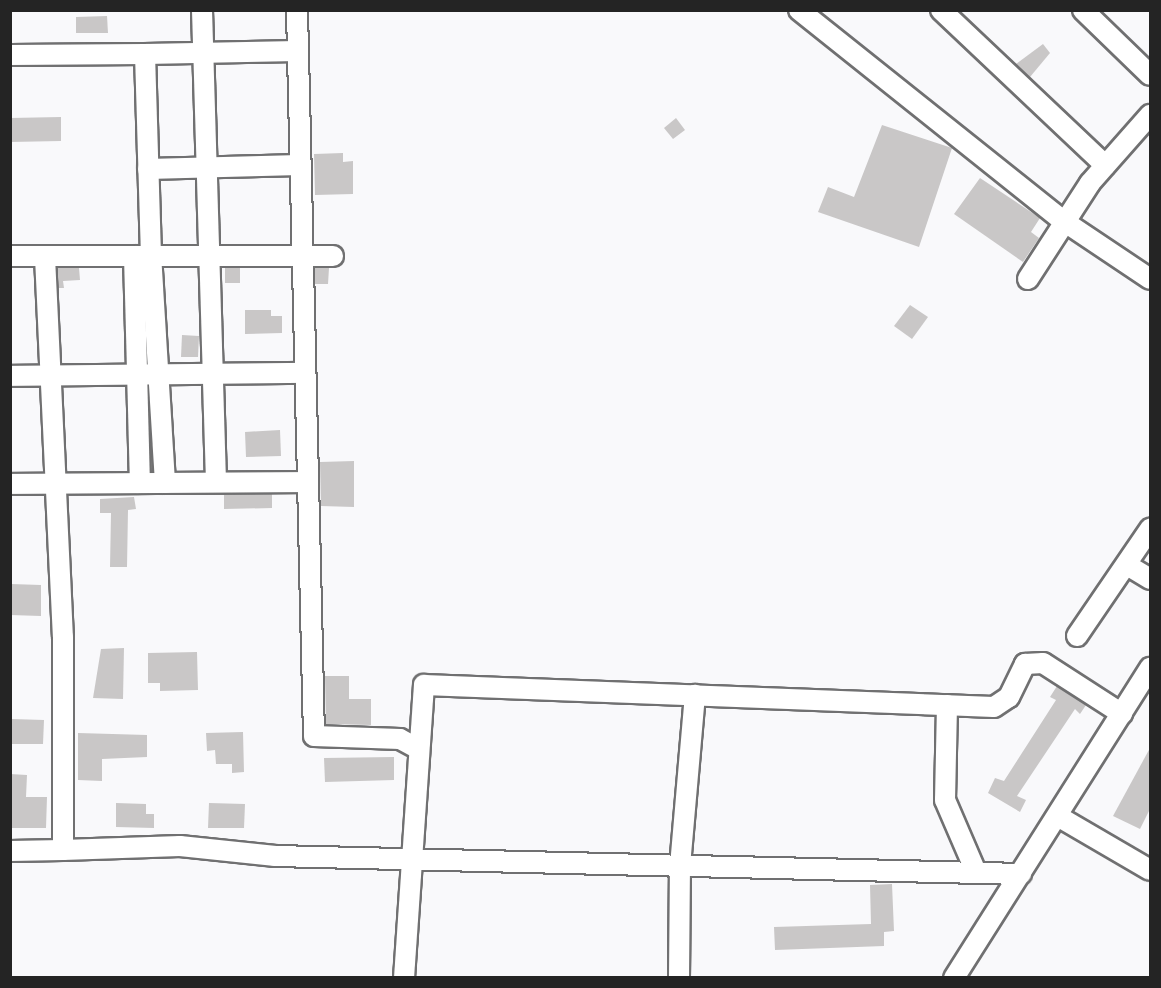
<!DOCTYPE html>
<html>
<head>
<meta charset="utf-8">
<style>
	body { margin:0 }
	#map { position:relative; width:1161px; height:988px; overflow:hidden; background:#f9f9fb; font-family:"Public Sans",sans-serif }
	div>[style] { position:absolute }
	.building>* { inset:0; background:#c9c7c7 }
	.roads { filter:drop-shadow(2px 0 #707071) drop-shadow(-2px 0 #707071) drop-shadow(0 2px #707071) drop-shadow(0 -2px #707071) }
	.minor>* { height:20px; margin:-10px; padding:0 10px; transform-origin:10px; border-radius:10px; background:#fff }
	span { translate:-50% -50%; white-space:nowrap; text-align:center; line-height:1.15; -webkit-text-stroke:5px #fff; paint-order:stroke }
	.frame { position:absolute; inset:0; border:12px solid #242424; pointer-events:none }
</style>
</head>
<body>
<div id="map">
	<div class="building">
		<div style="clip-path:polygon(107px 16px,108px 33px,76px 33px,76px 17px)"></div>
		<div style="clip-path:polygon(1043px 44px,1050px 53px,1030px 77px,1016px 64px)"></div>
		<div style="clip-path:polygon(61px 117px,61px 141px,10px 142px,10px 118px)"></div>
		<div style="clip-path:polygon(676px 118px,685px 130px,673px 139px,664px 128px)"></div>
		<div style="clip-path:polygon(882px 125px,952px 148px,919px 247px,818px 212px,828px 187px,854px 197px)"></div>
		<div style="clip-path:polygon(343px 153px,343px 162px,353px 161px,353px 194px,315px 195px,314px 154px)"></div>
		<div style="clip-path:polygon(980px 178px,1040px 218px,1031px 232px,1039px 238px,1023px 262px,954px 214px)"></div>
		<div style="clip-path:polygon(58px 268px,79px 268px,80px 280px,63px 281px,64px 288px,58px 288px)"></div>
		<div style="clip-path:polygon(225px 268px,240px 268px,240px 283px,225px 283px)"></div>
		<div style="clip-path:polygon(315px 268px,329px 268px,328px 284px,315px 284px)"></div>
		<div style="clip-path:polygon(910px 305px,928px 317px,912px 339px,894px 326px)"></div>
		<div style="clip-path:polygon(245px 310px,271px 310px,271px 316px,282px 316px,282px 333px,245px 334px)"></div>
		<div style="clip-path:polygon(182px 335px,199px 336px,198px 357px,181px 357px)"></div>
		<div style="clip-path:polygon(280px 430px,281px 456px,246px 457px,245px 432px)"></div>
		<div style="clip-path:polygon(354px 461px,354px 507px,321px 506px,320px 462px)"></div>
		<div style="clip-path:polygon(272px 494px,272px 508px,224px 509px,224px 495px)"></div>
		<div style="clip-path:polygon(134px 497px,136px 509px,128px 510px,127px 567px,110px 567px,111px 513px,100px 513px,100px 499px)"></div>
		<div style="clip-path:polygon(11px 584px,41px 585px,41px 616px,10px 615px)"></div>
		<div style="clip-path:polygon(124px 648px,123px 699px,93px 698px,101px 649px)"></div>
		<div style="clip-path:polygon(197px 652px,198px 690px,160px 691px,160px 683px,148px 683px,148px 653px)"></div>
		<div style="clip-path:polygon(325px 676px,349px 676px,349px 699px,371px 699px,371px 725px,326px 724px)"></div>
		<div style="clip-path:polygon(1057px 686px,1086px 705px,1080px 714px,1075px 709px,1017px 796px,1026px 800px,1020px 812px,988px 793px,995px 778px,1004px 781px,1056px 700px,1050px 697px)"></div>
		<div style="clip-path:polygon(12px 719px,44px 720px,43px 744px,11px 744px)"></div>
		<div style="clip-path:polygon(243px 732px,244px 772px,232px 773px,232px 764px,216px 764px,215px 750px,207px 751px,206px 733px)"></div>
		<div style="clip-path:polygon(78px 733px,147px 735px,147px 757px,102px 759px,102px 781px,78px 780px)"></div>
		<div style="clip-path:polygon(1150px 748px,1150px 809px,1140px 829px,1113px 816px)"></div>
		<div style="clip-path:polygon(394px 757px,394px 780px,325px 782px,324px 758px)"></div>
		<div style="clip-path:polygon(10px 774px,27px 775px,26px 797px,47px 797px,46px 828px,10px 828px)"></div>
		<div style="clip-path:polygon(116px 803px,146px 804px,146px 814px,154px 814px,154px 828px,116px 827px)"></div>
		<div style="clip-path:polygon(209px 803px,245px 804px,244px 828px,208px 828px)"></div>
		<div style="clip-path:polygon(892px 884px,894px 931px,884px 932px,884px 946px,775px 950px,774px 927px,871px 924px,870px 885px)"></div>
	</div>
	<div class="roads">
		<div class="minor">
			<div style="left:202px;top:10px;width:472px;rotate:88.3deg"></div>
			<div style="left:297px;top:10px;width:726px;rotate:88.66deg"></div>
			<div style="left:314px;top:736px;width:86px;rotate:2deg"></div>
			<div style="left:400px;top:739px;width:21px;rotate:28deg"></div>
			<div style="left:799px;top:10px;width:340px;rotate:38.6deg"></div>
			<div style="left:1065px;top:222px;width:102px;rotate:33.8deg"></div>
			<div style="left:941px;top:10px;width:226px;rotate:43.4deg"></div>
			<div style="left:1083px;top:10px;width:93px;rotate:44.1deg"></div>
			<div style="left:145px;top:54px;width:152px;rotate:-1.1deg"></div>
			<div style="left:10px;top:55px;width:135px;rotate:-0.4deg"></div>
			<div style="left:145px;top:54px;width:202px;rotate:88.3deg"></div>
			<div style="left:151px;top:256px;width:141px;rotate:180deg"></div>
			<div style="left:148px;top:169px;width:151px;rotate:-1.5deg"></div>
			<div style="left:134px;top:256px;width:227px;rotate:88.5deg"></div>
			<div style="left:45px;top:257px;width:380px;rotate:87.3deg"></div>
			<div style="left:63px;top:637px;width:213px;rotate:90deg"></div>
			<div style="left:63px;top:850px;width:117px;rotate:-2deg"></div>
			<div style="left:180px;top:846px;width:96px;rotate:6deg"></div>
			<div style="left:275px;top:856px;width:746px;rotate:1.38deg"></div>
			<div style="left:1028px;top:279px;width:114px;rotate:-57.1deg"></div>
			<div style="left:1090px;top:183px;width:91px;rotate:-48.6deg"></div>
			<div style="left:10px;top:376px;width:292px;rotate:-0.6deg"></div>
			<div style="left:165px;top:483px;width:227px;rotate:-93.5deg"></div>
			<div style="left:151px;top:256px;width:182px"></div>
			<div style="left:10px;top:484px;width:294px;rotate:-0.4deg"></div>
			<div style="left:1127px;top:565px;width:27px;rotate:31deg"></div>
			<div style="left:1077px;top:636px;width:130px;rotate:-55.7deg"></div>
			<div style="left:947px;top:705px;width:95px;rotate:91.2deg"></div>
			<div style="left:945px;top:800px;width:78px;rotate:66.7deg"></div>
			<div style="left:1059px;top:817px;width:105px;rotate:30.2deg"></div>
			<div style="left:10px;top:851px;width:53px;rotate:-1.1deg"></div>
			<div style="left:404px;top:978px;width:294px;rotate:-86.1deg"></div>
			<div style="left:424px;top:685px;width:570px;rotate:2.21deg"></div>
			<div style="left:994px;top:707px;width:18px;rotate:-34deg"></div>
			<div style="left:1009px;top:697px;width:37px;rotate:-64deg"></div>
			<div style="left:1025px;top:664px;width:18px;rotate:-3deg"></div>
			<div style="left:1043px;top:663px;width:94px;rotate:32.8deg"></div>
			<div style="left:679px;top:978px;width:112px;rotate:-89.5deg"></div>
			<div style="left:680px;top:866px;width:172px;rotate:-85deg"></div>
			<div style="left:954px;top:978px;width:367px;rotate:-57.7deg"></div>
		</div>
	</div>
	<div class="frame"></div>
</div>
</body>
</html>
